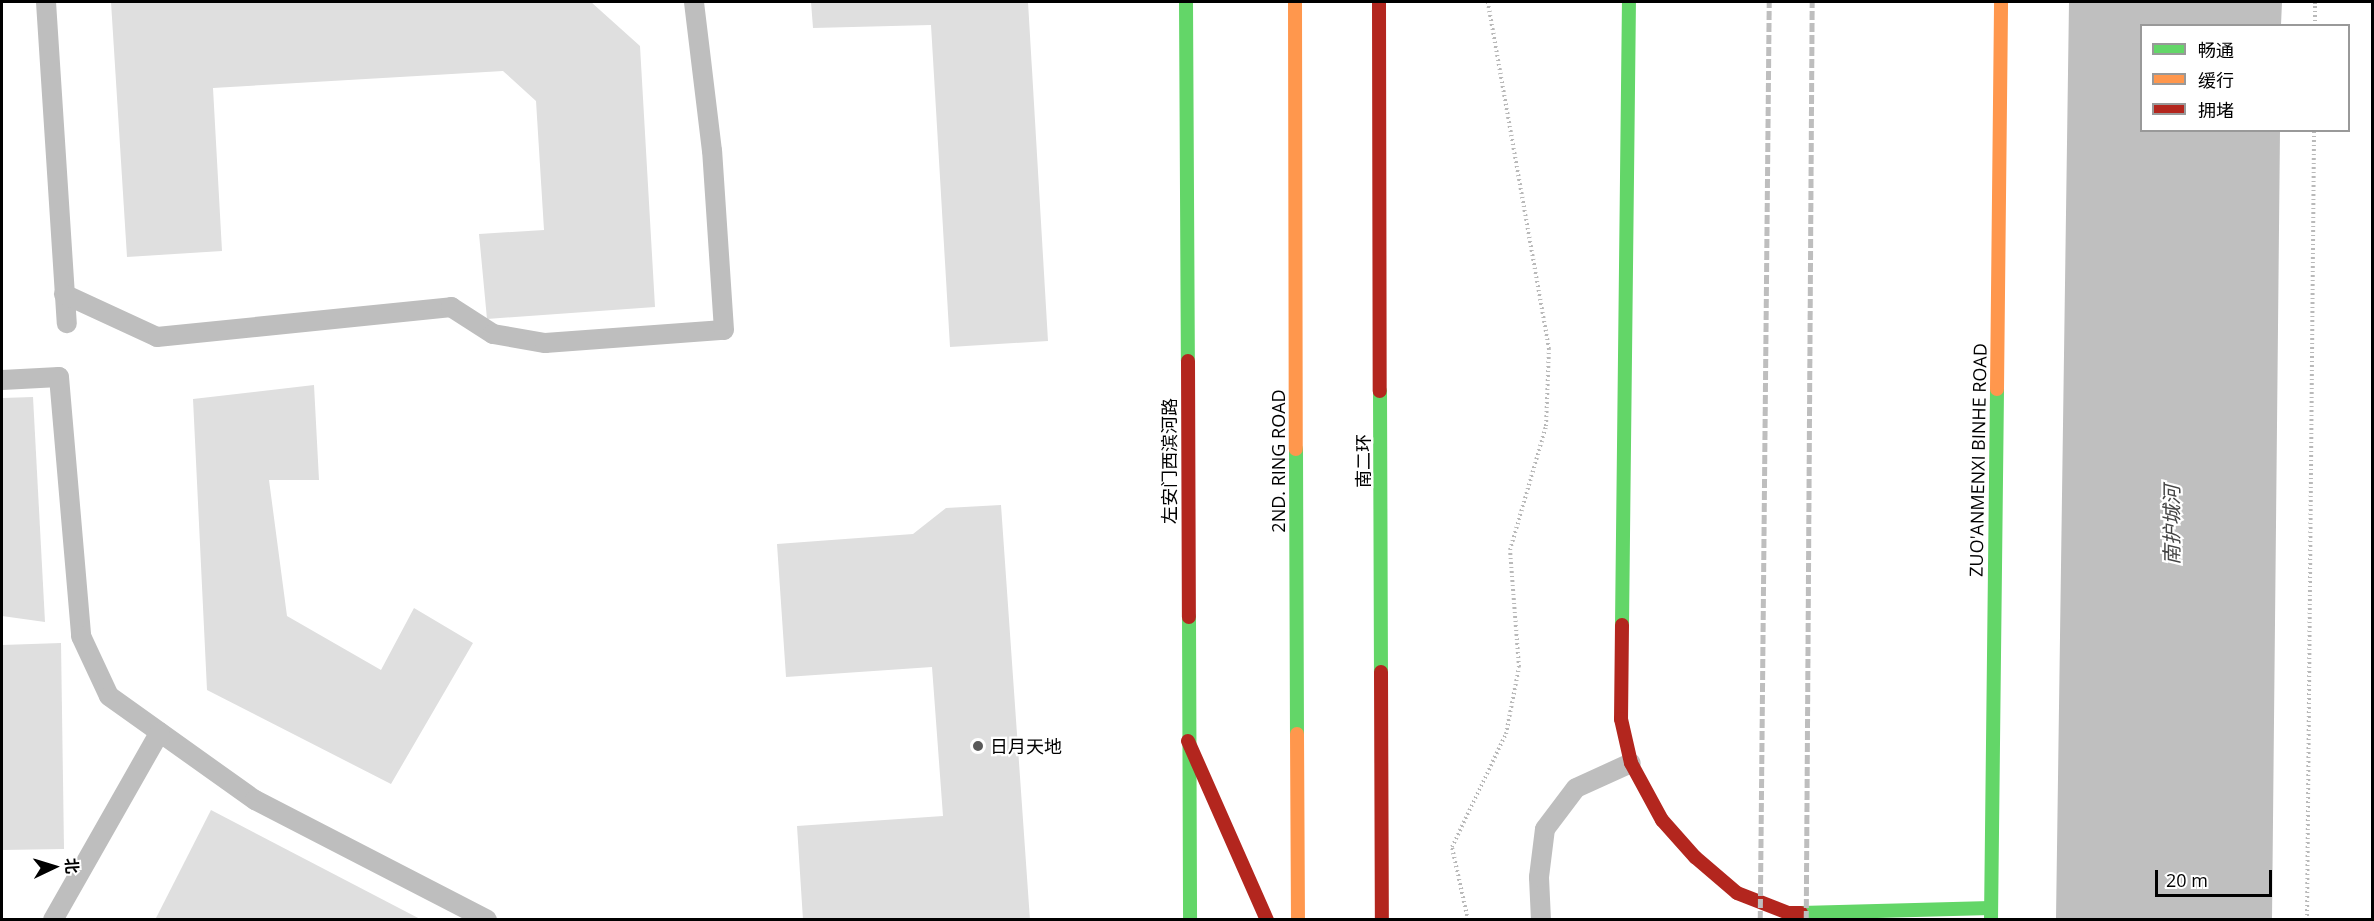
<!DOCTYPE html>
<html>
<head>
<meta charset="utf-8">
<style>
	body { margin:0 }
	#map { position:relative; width:2374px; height:921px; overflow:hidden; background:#fff; font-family:"Open Sans","Noto Sans SC",sans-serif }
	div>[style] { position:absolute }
	.water>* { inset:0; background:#bfbfbf }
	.building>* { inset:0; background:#dfdfdf }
	.path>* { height:4px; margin-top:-2px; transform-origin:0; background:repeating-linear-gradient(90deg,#b9b9b9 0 1.5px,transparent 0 4.5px) }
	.lane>* { height:20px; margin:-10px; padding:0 10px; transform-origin:10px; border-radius:10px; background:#bebebe }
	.fast>* { height:14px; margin:-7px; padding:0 7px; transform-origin:7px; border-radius:7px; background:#63d668 }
	.slow>* { height:14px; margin:-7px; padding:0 7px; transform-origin:7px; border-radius:7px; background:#ff974d }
	.jam>* { height:14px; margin:-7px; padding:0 7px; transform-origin:7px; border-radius:7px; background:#b3261e }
	.rail>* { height:4.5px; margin-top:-2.25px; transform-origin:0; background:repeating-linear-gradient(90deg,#bebebe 0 9px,transparent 0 12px) }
	.dots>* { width:16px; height:16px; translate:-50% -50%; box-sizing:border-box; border:3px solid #fff; border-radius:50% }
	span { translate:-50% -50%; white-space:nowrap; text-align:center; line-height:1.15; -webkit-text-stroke:4.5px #fff; paint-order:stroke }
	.street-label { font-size:18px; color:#000 }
	.poi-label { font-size:18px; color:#000 }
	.left { translate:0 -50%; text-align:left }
	.water-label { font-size:20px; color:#444; font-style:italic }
	.frame { position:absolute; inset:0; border:3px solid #000; pointer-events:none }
	.legend { position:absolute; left:2140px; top:24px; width:210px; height:108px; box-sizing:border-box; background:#fff; border:2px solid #999; margin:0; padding:8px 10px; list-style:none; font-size:18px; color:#000 }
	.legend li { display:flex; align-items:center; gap:12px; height:30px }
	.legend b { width:30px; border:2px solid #999 }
	.north { position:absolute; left:24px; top:837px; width:60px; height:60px; -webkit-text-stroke:4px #fff; paint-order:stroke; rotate:86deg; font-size:16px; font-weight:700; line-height:24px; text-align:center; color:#000 }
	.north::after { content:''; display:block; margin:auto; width:21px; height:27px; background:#000; clip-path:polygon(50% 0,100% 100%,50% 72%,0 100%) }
	.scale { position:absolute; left:2155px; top:870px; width:117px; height:27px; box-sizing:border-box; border:3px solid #000; border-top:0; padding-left:8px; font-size:18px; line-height:21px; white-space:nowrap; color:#000; -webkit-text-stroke:4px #fff; paint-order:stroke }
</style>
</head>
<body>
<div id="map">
	<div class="water">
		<div style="clip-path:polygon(2069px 2px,2282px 2px,2281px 25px,2142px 26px,2142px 130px,2280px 131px,2272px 919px,2056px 919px)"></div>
	</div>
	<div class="building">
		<div style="clip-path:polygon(111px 2px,591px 2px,640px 46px,655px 307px,487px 319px,479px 234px,544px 230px,536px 101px,503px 71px,213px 88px,222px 251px,127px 257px)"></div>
		<div style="clip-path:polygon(811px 2px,1028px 2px,1048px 341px,950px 347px,931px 25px,813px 28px)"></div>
		<div style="clip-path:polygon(314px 385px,319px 480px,269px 480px,287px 616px,381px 670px,414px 608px,473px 643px,391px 784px,207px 690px,193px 399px)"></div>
		<div style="clip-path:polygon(33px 397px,45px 622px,2px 616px,2px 398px)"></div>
		<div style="clip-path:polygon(1001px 505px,1030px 920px,803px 920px,797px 826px,943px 816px,932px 667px,786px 677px,777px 544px,913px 534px,946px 508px)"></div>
		<div style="clip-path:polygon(61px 643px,64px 849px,2px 850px,2px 645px)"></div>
		<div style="clip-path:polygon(211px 810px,422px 920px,155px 920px)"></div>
	</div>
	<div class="path">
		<div style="left:2315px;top:26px;width:24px;rotate:-90deg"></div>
		<div style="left:1468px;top:920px;width:75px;rotate:-102.4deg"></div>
		<div style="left:1452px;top:847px;width:125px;rotate:-64.5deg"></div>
		<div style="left:1506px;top:734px;width:68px;rotate:-79deg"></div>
		<div style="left:1519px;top:667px;width:117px;rotate:-94.4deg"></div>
		<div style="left:1510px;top:550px;width:129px;rotate:-73.8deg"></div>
		<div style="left:1546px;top:426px;width:77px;rotate:-87.8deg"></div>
		<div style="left:1549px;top:349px;width:352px;rotate:-100deg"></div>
		<div style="left:2307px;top:920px;width:790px;rotate:-89.49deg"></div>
	</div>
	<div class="lane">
		<div style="left:46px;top:2px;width:322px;rotate:86.3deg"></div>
		<div style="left:64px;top:294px;width:102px;rotate:24.8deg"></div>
		<div style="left:157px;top:337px;width:296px;rotate:-5.8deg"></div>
		<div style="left:451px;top:307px;width:50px;rotate:32.7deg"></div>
		<div style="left:493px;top:334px;width:53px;rotate:9.8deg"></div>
		<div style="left:545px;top:343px;width:179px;rotate:-4.2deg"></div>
		<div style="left:724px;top:330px;width:179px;rotate:-93.8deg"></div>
		<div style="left:712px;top:151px;width:150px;rotate:-96.9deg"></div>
		<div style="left:2px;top:380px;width:57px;rotate:-3deg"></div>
		<div style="left:59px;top:377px;width:260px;rotate:85.1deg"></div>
		<div style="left:81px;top:636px;width:66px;rotate:65deg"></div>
		<div style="left:109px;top:696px;width:179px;rotate:35.5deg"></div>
		<div style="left:255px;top:800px;width:261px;rotate:27.3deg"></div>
		<div style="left:53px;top:920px;width:216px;rotate:-60.4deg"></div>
		<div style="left:1541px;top:920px;width:43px;rotate:-92.7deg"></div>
		<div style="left:1539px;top:877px;width:48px;rotate:-82.9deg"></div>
		<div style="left:1545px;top:829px;width:51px;rotate:-52.9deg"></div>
		<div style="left:1576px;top:788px;width:60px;rotate:-24.4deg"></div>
	</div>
	<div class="fast">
		<div style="left:1186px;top:2px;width:359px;rotate:89.7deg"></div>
		<div style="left:1380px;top:391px;width:281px;rotate:89.8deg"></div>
		<div style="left:1296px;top:449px;width:285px;rotate:89.8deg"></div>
		<div style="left:1189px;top:617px;width:303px;rotate:89.8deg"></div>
		<div style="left:1622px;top:625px;width:623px;rotate:-89.36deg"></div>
		<div style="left:1801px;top:913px;width:190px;rotate:-1.5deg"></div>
		<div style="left:1991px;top:920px;width:531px;rotate:-89.35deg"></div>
	</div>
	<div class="slow">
		<div style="left:1295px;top:2px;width:447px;rotate:89.9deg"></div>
		<div style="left:1997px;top:389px;width:387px;rotate:-89.4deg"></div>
		<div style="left:1297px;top:734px;width:186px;rotate:89.7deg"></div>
	</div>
	<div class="jam">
		<div style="left:1379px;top:2px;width:389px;rotate:89.9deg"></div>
		<div style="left:1188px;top:361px;width:256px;rotate:89.8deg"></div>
		<div style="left:1622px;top:625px;width:94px;rotate:90.6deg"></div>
		<div style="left:1621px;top:719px;width:45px;rotate:77.2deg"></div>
		<div style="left:1631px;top:763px;width:65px;rotate:61.5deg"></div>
		<div style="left:1662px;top:820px;width:50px;rotate:48.3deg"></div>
		<div style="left:1695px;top:857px;width:55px;rotate:40.6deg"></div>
		<div style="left:1737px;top:893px;width:55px;rotate:21.4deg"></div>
		<div style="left:1788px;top:913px;width:13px"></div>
		<div style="left:1381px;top:672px;width:248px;rotate:89.8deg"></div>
		<div style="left:1188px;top:741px;width:196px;rotate:66.2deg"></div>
	</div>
	<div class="rail">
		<div style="left:1760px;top:920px;width:918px;rotate:-89.44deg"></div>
		<div style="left:1806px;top:920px;width:918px;rotate:-89.63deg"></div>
	</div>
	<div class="dots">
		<div style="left:978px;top:746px;background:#595959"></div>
	</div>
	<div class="street-label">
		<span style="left:1978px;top:460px;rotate:-89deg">ZUO'ANMENXI BINHE ROAD</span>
		<span style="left:1169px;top:461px;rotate:-90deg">左安门西滨河路</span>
		<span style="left:1278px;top:461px;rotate:-90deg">2ND. RING ROAD</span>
		<span style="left:1363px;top:461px;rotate:-90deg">南二环</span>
	</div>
	<div class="poi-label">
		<span class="left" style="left:990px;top:746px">日月天地</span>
	</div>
	<div class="water-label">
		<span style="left:2171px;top:525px;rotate:-90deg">南护城河</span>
	</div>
	<div class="frame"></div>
	<ul class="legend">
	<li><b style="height:8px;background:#63d668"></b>畅通</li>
	<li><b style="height:8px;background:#ff974d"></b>缓行</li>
	<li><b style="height:8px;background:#b3261e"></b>拥堵</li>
	</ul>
	<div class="north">北</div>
	<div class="scale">20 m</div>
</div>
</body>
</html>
